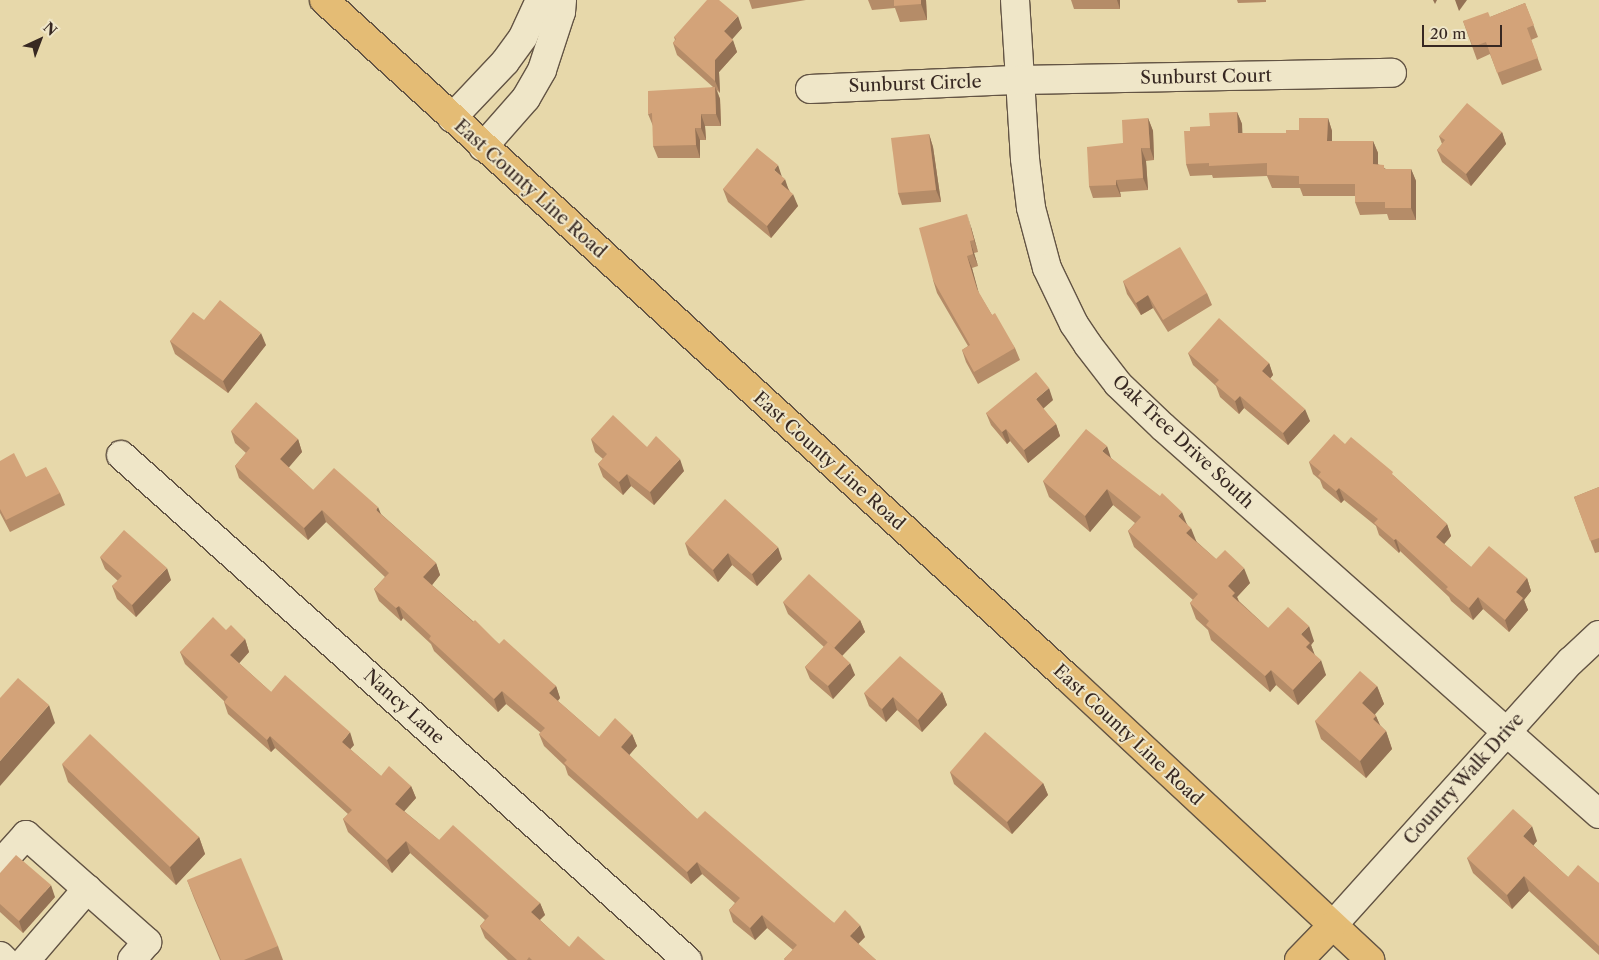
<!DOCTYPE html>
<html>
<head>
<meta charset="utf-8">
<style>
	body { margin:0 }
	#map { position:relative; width:1599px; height:960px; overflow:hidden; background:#e7d8aa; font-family:"Libre Caslon Text",serif }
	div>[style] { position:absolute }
	.roads { filter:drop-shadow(1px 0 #635444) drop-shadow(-1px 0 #635444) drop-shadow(0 1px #635444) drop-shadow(0 -1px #635444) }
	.minor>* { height:28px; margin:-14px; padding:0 14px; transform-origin:14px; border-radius:14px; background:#efe6c8 }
	.major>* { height:28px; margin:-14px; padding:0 14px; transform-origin:14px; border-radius:14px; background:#e4bc75 }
	.wall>* { inset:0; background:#b58c68 }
	.shaded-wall>* { inset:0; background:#947255 }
	.building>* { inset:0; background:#d3a379 }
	span { translate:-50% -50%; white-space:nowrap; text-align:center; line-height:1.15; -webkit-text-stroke:4px #efe6c8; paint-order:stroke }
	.street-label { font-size:18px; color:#372822 }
	.north { position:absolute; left:15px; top:15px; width:50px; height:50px; -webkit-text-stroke:4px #efe6c8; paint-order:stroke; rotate:43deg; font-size:14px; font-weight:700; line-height:20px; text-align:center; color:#372822 }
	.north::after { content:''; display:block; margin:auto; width:18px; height:22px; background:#372822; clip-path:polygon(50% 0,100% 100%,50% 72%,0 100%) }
	.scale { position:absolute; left:1422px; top:25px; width:80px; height:22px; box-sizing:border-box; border:2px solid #372822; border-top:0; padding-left:6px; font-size:15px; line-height:18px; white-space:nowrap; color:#372822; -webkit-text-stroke:4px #efe6c8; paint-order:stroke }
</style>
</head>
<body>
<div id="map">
	<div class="roads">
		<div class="minor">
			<div style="left:1015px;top:0;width:159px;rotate:86.4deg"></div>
			<div style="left:1025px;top:159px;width:49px;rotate:83deg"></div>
			<div style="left:1031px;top:208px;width:62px;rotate:75.1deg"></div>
			<div style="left:1047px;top:268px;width:62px;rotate:64.3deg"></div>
			<div style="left:1074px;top:324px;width:25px;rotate:56deg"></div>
			<div style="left:1088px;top:345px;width:49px;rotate:52.4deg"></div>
			<div style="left:1118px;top:384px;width:62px;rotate:43.7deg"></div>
			<div style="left:1163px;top:427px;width:583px;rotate:41.59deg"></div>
			<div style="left:810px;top:89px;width:210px;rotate:-2.5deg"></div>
			<div style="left:1020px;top:80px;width:372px;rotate:-1.1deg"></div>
			<div style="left:452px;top:118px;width:77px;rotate:-46.6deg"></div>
			<div style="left:505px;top:62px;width:31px;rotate:-54deg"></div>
			<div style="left:523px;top:37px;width:41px;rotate:-65.3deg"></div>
			<div style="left:483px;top:147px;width:65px;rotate:-48.7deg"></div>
			<div style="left:526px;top:98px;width:32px;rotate:-60deg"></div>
			<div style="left:542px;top:70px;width:61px;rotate:-71.9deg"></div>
			<div style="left:561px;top:12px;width:12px;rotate:-85deg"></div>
			<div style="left:121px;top:455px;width:759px;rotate:41.74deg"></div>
			<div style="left:0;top:864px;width:39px;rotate:-48deg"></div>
			<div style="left:26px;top:835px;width:162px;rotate:41.5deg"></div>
			<div style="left:147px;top:942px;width:23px;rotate:130deg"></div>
			<div style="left:1332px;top:926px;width:357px;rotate:-48deg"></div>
			<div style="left:1571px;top:661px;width:38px;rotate:-43deg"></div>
			<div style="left:0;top:956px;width:6px;rotate:45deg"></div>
			<div style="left:26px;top:960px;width:94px;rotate:-49.3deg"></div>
		</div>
		<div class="major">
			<div style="left:324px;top:0;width:1008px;rotate:42.35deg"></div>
			<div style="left:1069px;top:679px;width:412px;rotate:43deg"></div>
			<div style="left:1299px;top:960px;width:47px;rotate:-45.9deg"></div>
		</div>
	</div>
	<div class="wall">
		<div style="clip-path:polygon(749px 0,806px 0,752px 9px)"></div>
		<div style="clip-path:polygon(868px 0,926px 0,927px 20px,900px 22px,895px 8px,872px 10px)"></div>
		<div style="clip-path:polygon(1071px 0,1120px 0,1120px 9px,1074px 9px)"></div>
		<div style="clip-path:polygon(1237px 0,1266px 0,1266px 2px,1238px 3px)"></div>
		<div style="clip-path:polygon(1525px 3px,1538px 37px,1531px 40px,1542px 70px,1502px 85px,1490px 54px,1477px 60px,1463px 21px,1490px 17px)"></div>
		<div style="clip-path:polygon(742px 28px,732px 39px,737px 52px,719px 72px,720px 93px,717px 90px,720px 99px,721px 126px,705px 126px,706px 140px,700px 140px,700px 158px,658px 158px,653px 146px,653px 126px,648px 114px,713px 87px,677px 55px,673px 43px,675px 40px,674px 37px)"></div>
		<div style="clip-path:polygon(1237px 112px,1242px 124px,1242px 133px,1286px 133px,1299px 130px,1328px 118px,1332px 131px,1332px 141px,1373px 141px,1378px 153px,1378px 164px,1386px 169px,1411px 169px,1416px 181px,1416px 220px,1389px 220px,1387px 214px,1360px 215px,1355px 202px,1355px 196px,1303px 196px,1300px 188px,1272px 188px,1267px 176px,1213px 178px,1212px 175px,1190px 176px,1186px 164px,1210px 126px)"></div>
		<div style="clip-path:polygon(1148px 118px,1153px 131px,1154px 160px,1146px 161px,1148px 190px,1120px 192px,1121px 197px,1093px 198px,1089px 186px,1123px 143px)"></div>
		<div style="clip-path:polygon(1502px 132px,1506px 144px,1471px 186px,1442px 162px,1437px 150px,1442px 144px,1439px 136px)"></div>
		<div style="clip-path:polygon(929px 134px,933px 147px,941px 202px,902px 205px,898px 193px)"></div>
		<div style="clip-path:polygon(782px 177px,798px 206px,771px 238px,728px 202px,723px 189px)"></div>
		<div style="clip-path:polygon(971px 227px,978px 252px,974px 253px,978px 266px,972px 268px,978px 292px,992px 315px,1015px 348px,1020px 360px,978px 384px,966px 362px,962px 350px,968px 346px,937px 293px,933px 280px)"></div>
		<div style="clip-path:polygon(1123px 281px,1207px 293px,1212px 305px,1168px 332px,1153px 308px,1141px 315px,1127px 294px)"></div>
		<div style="clip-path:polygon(204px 320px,266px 345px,228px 393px,175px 354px,170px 341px)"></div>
		<div style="clip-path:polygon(1188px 353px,1269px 363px,1273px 375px,1270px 379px,1310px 421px,1288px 445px,1244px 408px,1239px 414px,1220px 397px,1216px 386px,1193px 365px)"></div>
		<div style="clip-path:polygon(1053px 400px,1043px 409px,1056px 424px,1060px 436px,1028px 463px,1010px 441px,1007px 444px,991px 425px,986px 413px)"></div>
		<div style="clip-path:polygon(231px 431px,298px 439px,302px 452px,288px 467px,313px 490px,381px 514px,436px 563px,440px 575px,432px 585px,499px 644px,556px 686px,560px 698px,558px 701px,599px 737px,632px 734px,637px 746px,629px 755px,697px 819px,834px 923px,865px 937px,858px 944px,876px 960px,785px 960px,784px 959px,793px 950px,767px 928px,755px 940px,733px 922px,729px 910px,735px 903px,702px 874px,691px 884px,568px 775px,565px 766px,544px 746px,539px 734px,541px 733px,506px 704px,498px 712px,434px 651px,431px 644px,403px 618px,401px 621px,379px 601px,374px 589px,385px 577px,326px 522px,308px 540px,239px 478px,235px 466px,246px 453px,235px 443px)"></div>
		<div style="clip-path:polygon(591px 439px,647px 447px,684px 471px,654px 505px,631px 486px,623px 495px,603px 477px,598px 464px,603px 459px,595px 452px)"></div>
		<div style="clip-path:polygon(1345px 444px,1394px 476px,1447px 524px,1451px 536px,1444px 544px,1471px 567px,1527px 578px,1531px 591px,1524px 600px,1528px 610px,1509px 632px,1483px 609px,1473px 620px,1451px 601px,1449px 597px,1400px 551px,1399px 553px,1379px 535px,1376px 526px,1344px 500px,1341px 503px,1323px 488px,1320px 480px,1313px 474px,1309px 462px)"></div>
		<div style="clip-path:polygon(1111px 458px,1187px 524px,1196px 541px,1216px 559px,1250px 583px,1237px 597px,1239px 601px,1268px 628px,1314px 641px,1311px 645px,1314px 654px,1326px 675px,1298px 705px,1276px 685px,1270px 692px,1211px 640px,1208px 630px,1196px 619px,1190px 603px,1193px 600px,1134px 547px,1128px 531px,1135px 523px,1113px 505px,1090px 532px,1049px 497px,1043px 481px)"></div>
		<div style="clip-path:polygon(0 461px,26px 477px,60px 493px,65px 505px,10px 532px,0 513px)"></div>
		<div style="clip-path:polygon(1599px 487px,1599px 552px,1595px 553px,1574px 497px)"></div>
		<div style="clip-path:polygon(685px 543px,782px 559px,757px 586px,732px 565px,718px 582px,689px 555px)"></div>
		<div style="clip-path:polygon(100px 557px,171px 580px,136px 617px,117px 599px,112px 586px,118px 581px,105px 569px)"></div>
		<div style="clip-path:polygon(783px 602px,860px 620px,865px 632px,842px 656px,855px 675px,833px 699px,810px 679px,805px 667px,824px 647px,788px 614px)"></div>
		<div style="clip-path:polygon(226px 630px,245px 639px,249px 652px,239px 663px,271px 692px,354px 745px,350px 749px,381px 776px,411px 786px,416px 798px,404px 811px,439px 840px,540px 903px,545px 915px,540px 920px,569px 947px,605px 960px,508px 960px,485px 938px,480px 926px,485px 920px,410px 853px,392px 873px,348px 832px,343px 819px,348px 814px,275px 748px,271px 752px,228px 714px,224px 702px,224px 701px,185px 664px,180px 652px)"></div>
		<div style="clip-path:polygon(1377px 686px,1384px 704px,1375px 714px,1380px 725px,1386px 731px,1392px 749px,1366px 778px,1321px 739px,1315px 721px)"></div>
		<div style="clip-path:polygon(942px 692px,947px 705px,922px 732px,897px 710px,886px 722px,869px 706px,864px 693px)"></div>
		<div style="clip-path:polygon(62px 764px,199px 837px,205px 854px,176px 885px,68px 782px)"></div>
		<div style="clip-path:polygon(950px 772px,1043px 783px,1048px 795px,1012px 834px,954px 784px)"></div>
		<div style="clip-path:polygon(1537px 841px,1533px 845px,1568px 877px,1599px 883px,1599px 955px,1529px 891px,1512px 909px,1473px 873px,1467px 858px)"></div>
		<div style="clip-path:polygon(0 873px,55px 897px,23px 933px,0 912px)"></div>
		<div style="clip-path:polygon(187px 880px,278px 946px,283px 960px,220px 960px,194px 898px)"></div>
	</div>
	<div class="shaded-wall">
		<div style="clip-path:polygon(921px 0,926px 0,927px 20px,921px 4px)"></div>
		<div style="clip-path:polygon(1117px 0,1120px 0,1120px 9px)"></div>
		<div style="clip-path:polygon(1433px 0,1437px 0,1435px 4px)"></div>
		<div style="clip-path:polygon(1455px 0,1467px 0,1459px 11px)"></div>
		<div style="clip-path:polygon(738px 16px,742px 28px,728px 44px,724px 31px)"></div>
		<div style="clip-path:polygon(733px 40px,737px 52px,719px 72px,720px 93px,715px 81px,715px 60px)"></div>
		<div style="clip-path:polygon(715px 87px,720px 99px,721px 126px,716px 114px)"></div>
		<div style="clip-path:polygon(1237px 112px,1242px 124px,1243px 145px,1238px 133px)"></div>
		<div style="clip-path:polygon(701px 114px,705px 126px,706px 140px,701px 128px)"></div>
		<div style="clip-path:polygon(1148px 118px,1153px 131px,1154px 160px,1150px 148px)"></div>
		<div style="clip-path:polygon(1328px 118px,1332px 131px,1332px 153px,1327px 141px)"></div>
		<div style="clip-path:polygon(695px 128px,700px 140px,700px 158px,696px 145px)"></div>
		<div style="clip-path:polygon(1502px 132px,1506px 144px,1471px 186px,1466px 174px)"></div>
		<div style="clip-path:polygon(929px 134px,933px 147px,941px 202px,936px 190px)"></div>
		<div style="clip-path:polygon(1373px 141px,1378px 153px,1378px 177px,1373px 164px)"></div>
		<div style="clip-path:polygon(1141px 148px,1146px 161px,1148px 190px,1143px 178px)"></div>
		<div style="clip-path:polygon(778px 165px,782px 177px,774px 170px)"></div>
		<div style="clip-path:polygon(1411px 169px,1416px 181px,1416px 220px,1411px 208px)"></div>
		<div style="clip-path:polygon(785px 179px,789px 191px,781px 184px)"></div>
		<div style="clip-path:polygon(1116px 180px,1120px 192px,1121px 197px,1116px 185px)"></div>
		<div style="clip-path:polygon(793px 194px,798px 206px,771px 238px,767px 226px)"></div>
		<div style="clip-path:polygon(967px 214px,971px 227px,978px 252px,974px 240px)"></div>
		<div style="clip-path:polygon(970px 241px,974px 253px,978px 266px,973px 254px)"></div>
		<div style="clip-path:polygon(967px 256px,972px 268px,981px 301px,977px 289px)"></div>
		<div style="clip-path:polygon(1148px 295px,1153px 308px,1141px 315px,1136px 303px)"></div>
		<div style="clip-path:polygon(261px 333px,266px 345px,228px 393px,223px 381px)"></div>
		<div style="clip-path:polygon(1269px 363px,1273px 375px,1266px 383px,1262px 371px)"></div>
		<div style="clip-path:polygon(1049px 388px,1053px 400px,1040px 411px,1036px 399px)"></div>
		<div style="clip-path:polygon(1240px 396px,1244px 408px,1239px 414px,1235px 401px)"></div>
		<div style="clip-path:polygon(1305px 409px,1310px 421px,1288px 445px,1283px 433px)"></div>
		<div style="clip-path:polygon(1056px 424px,1060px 436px,1028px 463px,1024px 450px)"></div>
		<div style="clip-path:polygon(1006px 429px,1010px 441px,1007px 444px,1002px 432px)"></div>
		<div style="clip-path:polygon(298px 439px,302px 452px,285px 472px,280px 459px)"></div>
		<div style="clip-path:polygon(1107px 446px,1112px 461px,1102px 451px)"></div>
		<div style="clip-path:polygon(680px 459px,684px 471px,654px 505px,650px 492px)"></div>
		<div style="clip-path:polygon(627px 474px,631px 486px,623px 495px,619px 482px)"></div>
		<div style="clip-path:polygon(1339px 488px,1344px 500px,1341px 503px,1336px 491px)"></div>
		<div style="clip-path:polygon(1107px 489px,1113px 505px,1090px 532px,1085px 516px)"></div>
		<div style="clip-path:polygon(378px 507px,383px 519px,376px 510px)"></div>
		<div style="clip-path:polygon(322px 510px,326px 522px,308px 540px,304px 528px)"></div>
		<div style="clip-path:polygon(1182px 512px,1188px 527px,1178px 516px)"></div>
		<div style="clip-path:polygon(1447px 524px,1451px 536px,1440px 549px,1436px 537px)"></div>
		<div style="clip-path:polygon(1191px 528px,1197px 543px,1186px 533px)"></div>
		<div style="clip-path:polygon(1396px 539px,1400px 551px,1399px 553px,1394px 540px)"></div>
		<div style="clip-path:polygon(778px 547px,782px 559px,757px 586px,752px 574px)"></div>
		<div style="clip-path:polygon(728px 553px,732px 565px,718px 582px,713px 570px)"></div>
		<div style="clip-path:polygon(436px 563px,440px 575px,428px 590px,423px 577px)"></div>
		<div style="clip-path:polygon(167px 568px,171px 580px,136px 617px,132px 605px)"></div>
		<div style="clip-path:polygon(1244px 568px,1250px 583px,1237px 597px,1241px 608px,1238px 611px,1228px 586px)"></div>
		<div style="clip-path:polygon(1527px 578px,1531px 591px,1524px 600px,1528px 610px,1509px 632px,1505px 620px,1516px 592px)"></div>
		<div style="clip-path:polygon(1478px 597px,1483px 609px,1473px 620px,1469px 608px)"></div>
		<div style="clip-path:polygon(399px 606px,403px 618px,401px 621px,396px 608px)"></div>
		<div style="clip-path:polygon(860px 620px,865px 632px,838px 660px,834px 648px)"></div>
		<div style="clip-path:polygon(1309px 626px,1314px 641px,1311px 645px,1316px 658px,1312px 663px,1301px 634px)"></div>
		<div style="clip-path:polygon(245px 639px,249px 652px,235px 668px,230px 655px)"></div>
		<div style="clip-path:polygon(1321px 660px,1326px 675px,1298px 705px,1293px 690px)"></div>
		<div style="clip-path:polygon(850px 663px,855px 675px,833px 699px,828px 686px)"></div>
		<div style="clip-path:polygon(1271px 670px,1276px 685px,1270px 692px,1265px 676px)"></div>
		<div style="clip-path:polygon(556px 686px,560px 698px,554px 705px,549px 693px)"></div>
		<div style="clip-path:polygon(1377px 686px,1384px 704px,1369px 721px,1362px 703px)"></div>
		<div style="clip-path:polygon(502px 691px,506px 704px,498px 712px,494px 699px)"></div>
		<div style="clip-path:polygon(942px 692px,947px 705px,922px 732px,918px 720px)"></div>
		<div style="clip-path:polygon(893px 697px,897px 710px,886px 722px,882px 709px)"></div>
		<div style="clip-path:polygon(49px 705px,55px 723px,0 786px,0 761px)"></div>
		<div style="clip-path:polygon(1376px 716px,1383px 733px,1373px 719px)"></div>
		<div style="clip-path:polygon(1386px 731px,1392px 749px,1366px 778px,1360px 761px)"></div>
		<div style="clip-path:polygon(350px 732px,354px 745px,346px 754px,342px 742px)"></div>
		<div style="clip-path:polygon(632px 734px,637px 746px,625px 760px,621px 747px)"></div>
		<div style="clip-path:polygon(270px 736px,275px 748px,271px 752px,267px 740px)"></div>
		<div style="clip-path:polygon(1043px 783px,1048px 795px,1012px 834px,1007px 822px)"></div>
		<div style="clip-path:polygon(411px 786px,416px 798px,400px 816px,395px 804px)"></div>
		<div style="clip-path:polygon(1532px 826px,1537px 841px,1529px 851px,1523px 836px)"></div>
		<div style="clip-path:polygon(199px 837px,205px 854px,176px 885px,170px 867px)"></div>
		<div style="clip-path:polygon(406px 841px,410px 853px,392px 873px,387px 860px)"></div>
		<div style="clip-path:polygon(697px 862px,702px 874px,691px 884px,687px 872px)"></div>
		<div style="clip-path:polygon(1524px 876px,1529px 891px,1512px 909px,1507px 895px)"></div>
		<div style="clip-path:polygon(51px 885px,55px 897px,23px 933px,19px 921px)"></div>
		<div style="clip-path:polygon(540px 903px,545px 915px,535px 924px,531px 912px)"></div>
		<div style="clip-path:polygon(762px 915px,767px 928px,755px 940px,750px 928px)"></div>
		<div style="clip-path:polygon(860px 925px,865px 937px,854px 948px,850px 936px)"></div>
	</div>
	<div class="building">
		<div style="clip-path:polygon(707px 0,719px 0,738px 16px,724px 31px,733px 40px,715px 60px,715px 81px,673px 43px,676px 39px,674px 37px)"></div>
		<div style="clip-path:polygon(894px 0,921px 0,921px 4px,894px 6px)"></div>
		<div style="clip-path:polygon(1525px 3px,1534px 25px,1527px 28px,1538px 58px,1497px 73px,1486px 42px,1473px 47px,1463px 21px,1488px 12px,1490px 17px)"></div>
		<div style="clip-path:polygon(715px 87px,716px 114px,701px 114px,701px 128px,695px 128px,696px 145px,653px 146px,652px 113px,648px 114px,648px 91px)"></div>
		<div style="clip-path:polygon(1467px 103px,1502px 132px,1466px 174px,1437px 150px,1445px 140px,1439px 136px)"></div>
		<div style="clip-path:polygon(1237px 112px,1238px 133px,1286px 133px,1286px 130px,1299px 130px,1299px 118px,1328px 118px,1327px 141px,1373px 141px,1373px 164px,1384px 165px,1384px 169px,1411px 169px,1411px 208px,1385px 208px,1385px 202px,1355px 202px,1355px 184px,1299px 184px,1299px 176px,1267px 175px,1267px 163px,1209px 166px,1209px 163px,1186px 164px,1184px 131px,1190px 131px,1190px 127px,1210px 126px,1209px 113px)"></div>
		<div style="clip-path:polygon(1148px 118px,1150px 148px,1141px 148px,1143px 178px,1116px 180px,1116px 185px,1089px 186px,1087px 147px,1123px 143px,1122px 120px)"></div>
		<div style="clip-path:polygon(929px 134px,936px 190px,898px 193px,891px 138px)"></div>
		<div style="clip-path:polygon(757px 148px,778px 165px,774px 170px,785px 179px,781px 184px,793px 194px,767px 226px,723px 189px)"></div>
		<div style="clip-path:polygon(967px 214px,974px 240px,970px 241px,973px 254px,967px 256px,977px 289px,992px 315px,995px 313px,1015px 348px,974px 372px,962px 350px,970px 345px,933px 280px,919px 228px)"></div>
		<div style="clip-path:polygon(1180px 247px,1207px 293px,1163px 320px,1148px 295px,1136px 303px,1123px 281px)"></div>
		<div style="clip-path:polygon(220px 300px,261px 333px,223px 381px,170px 341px,193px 312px,204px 320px)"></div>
		<div style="clip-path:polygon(1219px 318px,1269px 363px,1262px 371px,1305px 409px,1283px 433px,1240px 396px,1235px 401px,1215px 384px,1219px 380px,1188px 353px)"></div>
		<div style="clip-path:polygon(1036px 372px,1049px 388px,1036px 399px,1056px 424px,1024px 450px,1006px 429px,1002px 432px,986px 413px)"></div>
		<div style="clip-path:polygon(256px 402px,298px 439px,280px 459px,313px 490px,334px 468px,378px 507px,376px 510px,436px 563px,423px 577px,473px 622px,475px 620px,499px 644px,504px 639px,556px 686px,549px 693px,599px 737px,615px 718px,632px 734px,621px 747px,697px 819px,705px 811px,834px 923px,845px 910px,860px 925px,850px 936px,876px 960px,786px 960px,784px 959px,797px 945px,762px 915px,750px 928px,729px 910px,740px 898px,697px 862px,687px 872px,564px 763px,567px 760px,539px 734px,545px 728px,502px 691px,494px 699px,429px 639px,431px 636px,399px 606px,396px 608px,374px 589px,389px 573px,322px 510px,304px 528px,235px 466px,250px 448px,231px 431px)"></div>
		<div style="clip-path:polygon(613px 415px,647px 447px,656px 436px,680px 459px,650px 492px,627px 474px,619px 482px,598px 464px,607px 454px,591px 439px)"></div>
		<div style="clip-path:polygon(1086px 429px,1107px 446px,1102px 451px,1160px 496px,1162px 493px,1182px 512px,1178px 516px,1191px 528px,1186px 533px,1216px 559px,1225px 550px,1244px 568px,1228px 586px,1235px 593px,1232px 596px,1268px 628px,1288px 607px,1309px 626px,1301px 634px,1310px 643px,1306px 647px,1321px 660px,1293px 690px,1271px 670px,1265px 676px,1206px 625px,1209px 621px,1190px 603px,1198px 594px,1128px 531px,1141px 517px,1107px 489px,1085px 516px,1043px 481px)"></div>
		<div style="clip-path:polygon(1334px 434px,1345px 444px,1351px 437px,1393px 472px,1392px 474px,1447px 524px,1436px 537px,1471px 567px,1489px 546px,1527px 578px,1516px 592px,1523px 598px,1505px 620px,1478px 597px,1469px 608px,1446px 589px,1448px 587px,1396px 539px,1394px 540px,1374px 523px,1378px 519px,1339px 488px,1336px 491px,1318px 476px,1321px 472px,1309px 462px)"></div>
		<div style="clip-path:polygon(14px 453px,26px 477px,46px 467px,60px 493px,6px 520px,0 509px,0 461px)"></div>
		<div style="clip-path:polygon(1599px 487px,1599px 538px,1590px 541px,1574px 497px)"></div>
		<div style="clip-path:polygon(725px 499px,778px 547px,752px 574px,728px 553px,713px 570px,685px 543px)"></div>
		<div style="clip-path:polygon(124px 530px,167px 568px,132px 605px,112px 586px,122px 576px,100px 557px)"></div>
		<div style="clip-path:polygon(809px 574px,860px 620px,834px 648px,783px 602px)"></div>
		<div style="clip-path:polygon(213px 617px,226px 630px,231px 625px,245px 639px,230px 655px,271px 692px,285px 675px,350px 732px,342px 742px,381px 776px,389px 766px,411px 786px,395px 804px,439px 840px,453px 825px,540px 903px,531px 912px,569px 947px,578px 936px,605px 960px,532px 960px,529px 957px,527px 960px,517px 960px,480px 926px,489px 916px,406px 841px,387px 860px,343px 819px,352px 810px,270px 736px,267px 740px,224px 702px,228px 697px,180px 652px)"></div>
		<div style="clip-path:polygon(828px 642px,850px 663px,828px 686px,805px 667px)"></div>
		<div style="clip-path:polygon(900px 656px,942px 692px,918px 720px,893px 697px,882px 709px,864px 693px)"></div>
		<div style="clip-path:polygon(1360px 671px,1377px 686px,1362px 703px,1376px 716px,1373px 719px,1386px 731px,1360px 761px,1315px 721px)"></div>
		<div style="clip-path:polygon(18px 678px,49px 705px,0 761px,0 698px)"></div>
		<div style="clip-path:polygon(985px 732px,1043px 783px,1007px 822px,950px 772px)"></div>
		<div style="clip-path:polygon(90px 734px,199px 837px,170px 867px,62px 764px)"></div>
		<div style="clip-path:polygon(1513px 809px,1532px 826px,1523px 836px,1568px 877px,1578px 865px,1599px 883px,1599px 946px,1524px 876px,1507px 895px,1467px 858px)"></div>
		<div style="clip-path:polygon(16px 855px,51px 885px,19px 921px,0 904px,0 873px)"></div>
		<div style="clip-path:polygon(241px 858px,278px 946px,244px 960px,221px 960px,187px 880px)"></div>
	</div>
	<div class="street-label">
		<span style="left:1206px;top:77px;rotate:-1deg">Sunburst Court</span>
		<span style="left:915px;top:84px;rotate:-2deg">Sunburst Circle</span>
		<span style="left:530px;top:189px;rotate:42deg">East County Line Road</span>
		<span style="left:1183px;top:442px;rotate:43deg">Oak Tree Drive South</span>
		<span style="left:829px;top:461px;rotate:42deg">East County Line Road</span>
		<span style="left:404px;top:707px;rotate:42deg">Nancy Lane</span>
		<span style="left:1128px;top:735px;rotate:43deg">East County Line Road</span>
		<span style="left:1464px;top:779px;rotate:-48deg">Country Walk Drive</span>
	</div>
	<div class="north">N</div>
	<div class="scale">20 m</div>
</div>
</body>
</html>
